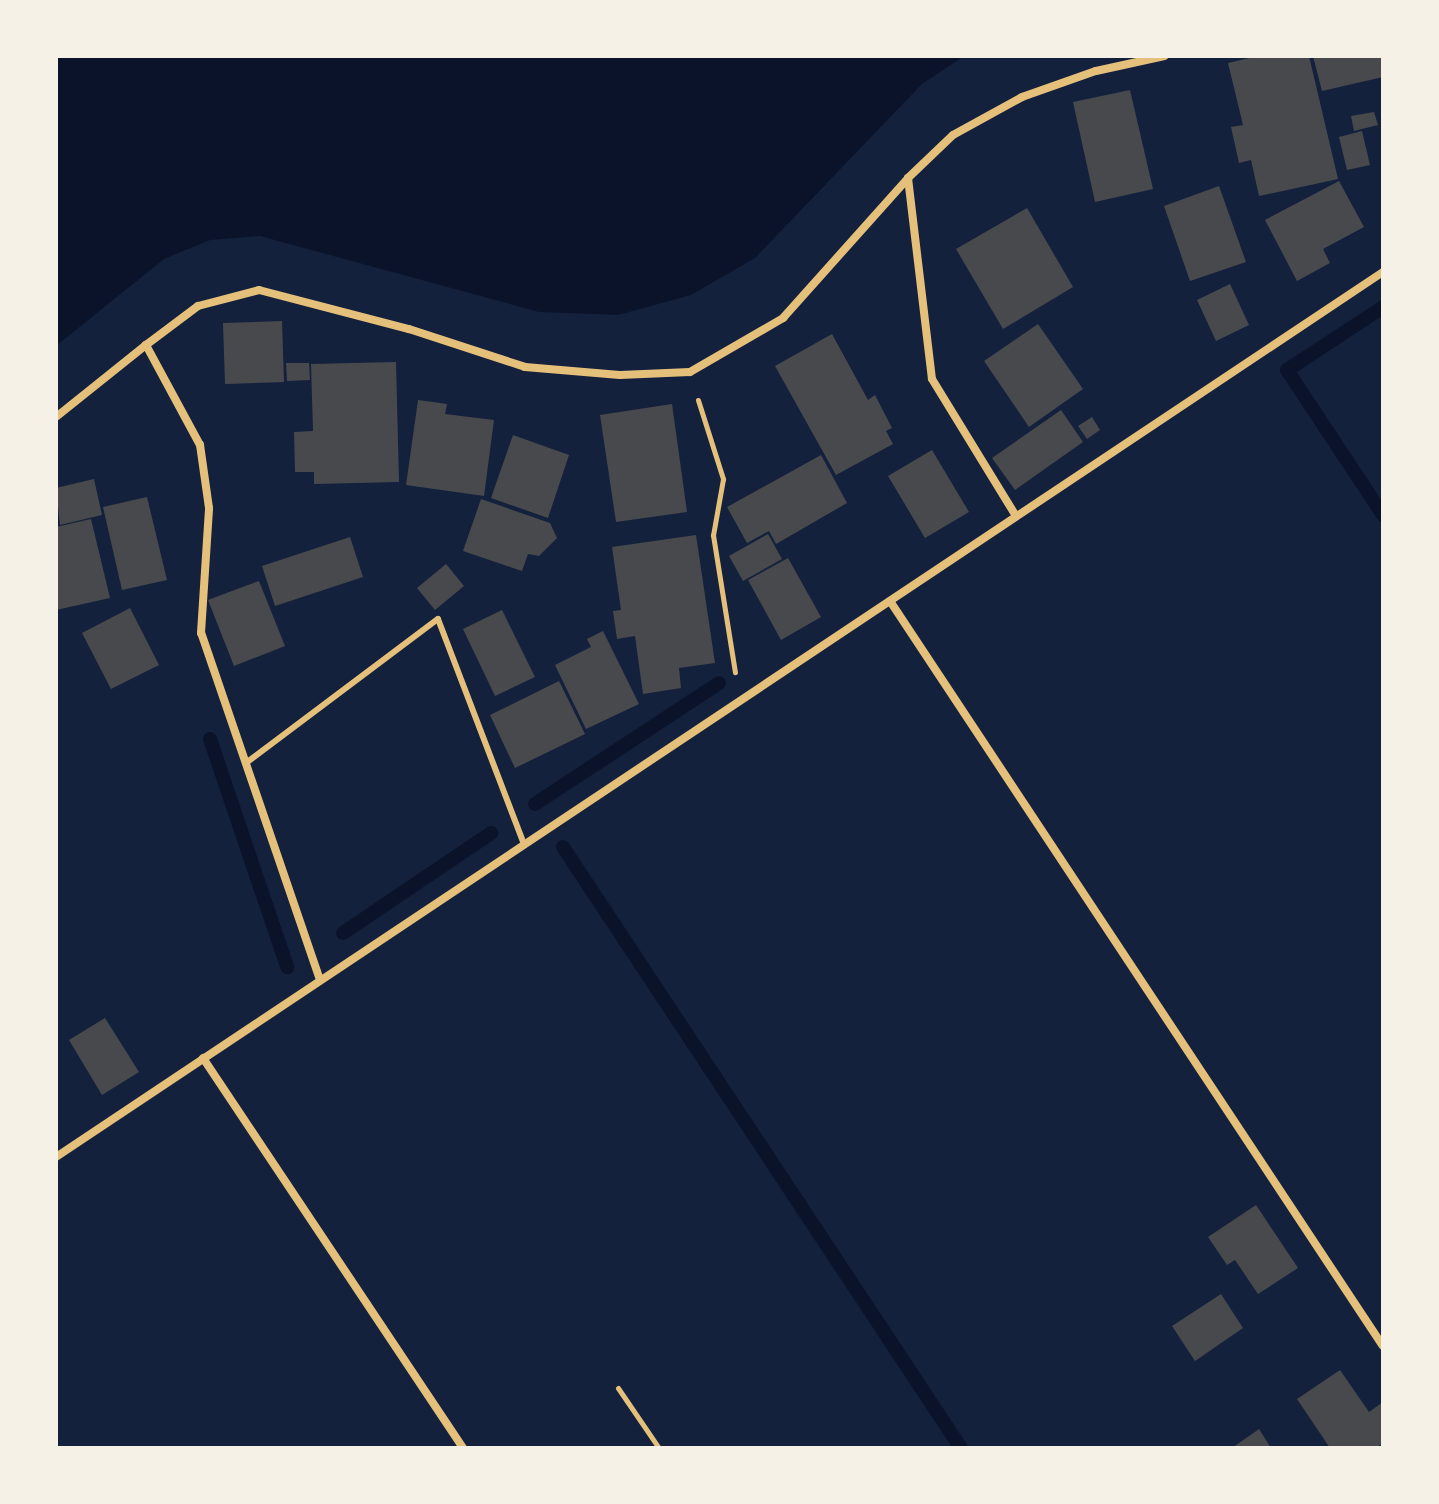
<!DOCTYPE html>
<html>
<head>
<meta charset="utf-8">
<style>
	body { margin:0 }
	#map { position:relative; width:1439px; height:1504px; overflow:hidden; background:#14213d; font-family:Commissioner,sans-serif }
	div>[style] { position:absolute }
	.water>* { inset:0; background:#0b132b }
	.stream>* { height:14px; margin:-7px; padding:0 7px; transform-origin:7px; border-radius:7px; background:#0b132b }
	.building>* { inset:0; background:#48494c }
	.path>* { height:5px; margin:-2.5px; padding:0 2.5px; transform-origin:2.5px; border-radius:2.5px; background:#e5c07b }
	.service>* { height:6px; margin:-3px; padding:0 3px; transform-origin:3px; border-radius:3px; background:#e5c07b }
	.minor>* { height:8px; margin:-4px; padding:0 4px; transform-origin:4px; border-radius:4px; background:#e5c07b }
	span { translate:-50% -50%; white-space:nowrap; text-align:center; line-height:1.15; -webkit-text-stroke:6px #f6f1e7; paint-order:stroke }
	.frame { position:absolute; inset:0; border:58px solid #f6f1e7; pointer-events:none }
</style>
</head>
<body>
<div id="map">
	<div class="water">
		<div style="clip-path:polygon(56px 56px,964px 56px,922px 84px,755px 258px,691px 295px,618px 315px,539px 312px,260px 236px,210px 240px,164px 259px,56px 346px)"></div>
	</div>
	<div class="stream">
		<div style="left:1383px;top:307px;width:115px;rotate:146.7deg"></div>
		<div style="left:1287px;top:370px;width:174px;rotate:56.5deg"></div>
		<div style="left:210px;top:739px;width:241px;rotate:71.3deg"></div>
		<div style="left:535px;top:804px;width:220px;rotate:-33.3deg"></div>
		<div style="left:563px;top:847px;width:721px;rotate:56.49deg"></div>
		<div style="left:343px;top:933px;width:179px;rotate:-34deg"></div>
	</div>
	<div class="building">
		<div style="clip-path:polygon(1258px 56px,1309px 56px,1338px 179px,1259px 196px,1251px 160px,1239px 163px,1231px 127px,1243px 125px,1228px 63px)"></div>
		<div style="clip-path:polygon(1313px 56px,1383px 56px,1383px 77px,1322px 91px)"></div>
		<div style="clip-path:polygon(1130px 90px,1153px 189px,1095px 202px,1073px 102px)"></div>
		<div style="clip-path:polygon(1374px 112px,1378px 125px,1354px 131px,1351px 116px)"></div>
		<div style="clip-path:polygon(1362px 131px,1370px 165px,1347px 170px,1339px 137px)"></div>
		<div style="clip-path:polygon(1339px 181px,1364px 227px,1323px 249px,1330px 263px,1297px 281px,1265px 220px)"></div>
		<div style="clip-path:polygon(1219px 186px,1246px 262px,1190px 281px,1164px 206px)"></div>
		<div style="clip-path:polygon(1027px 208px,1073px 287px,1003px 329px,956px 249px)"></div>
		<div style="clip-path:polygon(1230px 284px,1249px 325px,1216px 341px,1197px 300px)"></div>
		<div style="clip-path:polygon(282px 321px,284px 382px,225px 384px,223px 323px)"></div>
		<div style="clip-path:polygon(1038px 324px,1083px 389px,1029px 427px,984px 361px)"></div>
		<div style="clip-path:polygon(832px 334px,868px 400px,875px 395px,892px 428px,886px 431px,893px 444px,836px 475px,775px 366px)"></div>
		<div style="clip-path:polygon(396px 362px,399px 482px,314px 484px,314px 472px,295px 472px,294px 432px,313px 431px,311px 364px)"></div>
		<div style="clip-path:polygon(286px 363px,309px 363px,310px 380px,287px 381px)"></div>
		<div style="clip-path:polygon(418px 400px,447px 404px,445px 414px,494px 420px,484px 496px,406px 485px)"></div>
		<div style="clip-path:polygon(672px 404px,687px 512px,616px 522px,600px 415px)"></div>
		<div style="clip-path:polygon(1061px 410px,1083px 442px,1015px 490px,992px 458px)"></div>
		<div style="clip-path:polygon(1092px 417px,1100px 430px,1087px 439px,1078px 426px)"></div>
		<div style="clip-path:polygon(513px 435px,569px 455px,548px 518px,491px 498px)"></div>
		<div style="clip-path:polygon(932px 450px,969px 512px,925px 538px,888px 476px)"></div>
		<div style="clip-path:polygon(821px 455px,847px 503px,776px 544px,769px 531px,747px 543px,727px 507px)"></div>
		<div style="clip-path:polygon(94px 479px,102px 515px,60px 525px,56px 488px)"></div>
		<div style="clip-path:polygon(147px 497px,167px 580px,122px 590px,103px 507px)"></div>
		<div style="clip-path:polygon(481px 499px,550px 523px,557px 538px,539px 556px,528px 554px,522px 571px,463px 551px)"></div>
		<div style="clip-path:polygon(91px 519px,110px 598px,56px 610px,56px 527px)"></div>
		<div style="clip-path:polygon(768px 534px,782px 559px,743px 581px,729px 556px)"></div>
		<div style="clip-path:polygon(696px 535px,715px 663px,679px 668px,681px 688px,643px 694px,635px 636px,617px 639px,613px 611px,621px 610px,612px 547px)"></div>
		<div style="clip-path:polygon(350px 537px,363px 577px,275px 606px,262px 566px)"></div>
		<div style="clip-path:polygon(788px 558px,821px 617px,781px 640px,748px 580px)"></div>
		<div style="clip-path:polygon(446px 564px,464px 586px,435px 610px,417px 588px)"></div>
		<div style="clip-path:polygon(259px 581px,285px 646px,234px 666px,208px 600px)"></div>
		<div style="clip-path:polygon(130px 608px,159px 665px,111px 689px,82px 633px)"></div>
		<div style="clip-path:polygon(502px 610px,535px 677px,495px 696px,463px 629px)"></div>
		<div style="clip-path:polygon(603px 631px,639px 704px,586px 729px,555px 665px,591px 647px,587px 639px)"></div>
		<div style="clip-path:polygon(559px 681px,585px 734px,515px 768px,490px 715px)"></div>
		<div style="clip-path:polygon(105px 1018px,139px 1072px,102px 1095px,69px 1040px)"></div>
		<div style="clip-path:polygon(1256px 1205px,1298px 1268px,1258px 1294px,1235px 1260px,1227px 1265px,1208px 1237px)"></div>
		<div style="clip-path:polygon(1221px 1294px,1243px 1328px,1195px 1361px,1172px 1326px)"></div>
		<div style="clip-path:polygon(1340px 1370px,1369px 1412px,1383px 1402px,1383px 1443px,1376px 1448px,1330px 1448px,1297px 1399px)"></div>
		<div style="clip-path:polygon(1259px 1429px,1271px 1448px,1232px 1448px)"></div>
	</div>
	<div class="path">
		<div style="left:698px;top:400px;width:83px;rotate:72.4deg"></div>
		<div style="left:723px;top:479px;width:57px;rotate:100.1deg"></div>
		<div style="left:713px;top:535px;width:139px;rotate:80.9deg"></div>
		<div style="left:618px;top:1388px;width:73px;rotate:55.7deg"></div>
	</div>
	<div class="service">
		<div style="left:246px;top:763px;width:240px;rotate:-36.9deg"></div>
		<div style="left:438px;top:619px;width:241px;rotate:69.1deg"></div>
	</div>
	<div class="minor">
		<div style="left:908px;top:178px;width:202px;rotate:83.2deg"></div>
		<div style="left:932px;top:379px;width:161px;rotate:58.5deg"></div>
		<div style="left:56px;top:417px;width:115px;rotate:-38.7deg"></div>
		<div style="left:890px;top:601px;width:893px;rotate:56.51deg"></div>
		<div style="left:319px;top:977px;width:364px;rotate:-108.9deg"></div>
		<div style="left:201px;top:633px;width:125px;rotate:-86.3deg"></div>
		<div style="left:209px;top:508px;width:64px;rotate:-98.1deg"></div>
		<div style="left:200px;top:445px;width:114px;rotate:-118.4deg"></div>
		<div style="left:146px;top:345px;width:65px;rotate:-36.9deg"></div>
		<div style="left:198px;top:306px;width:63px;rotate:-14.7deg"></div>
		<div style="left:259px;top:290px;width:155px;rotate:14.6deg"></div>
		<div style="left:409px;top:329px;width:122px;rotate:18.1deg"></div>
		<div style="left:525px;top:367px;width:95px;rotate:4.8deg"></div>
		<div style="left:620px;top:375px;width:70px;rotate:-2.5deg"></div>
		<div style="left:690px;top:372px;width:108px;rotate:-30.1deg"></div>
		<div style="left:783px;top:318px;width:188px;rotate:-48.2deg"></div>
		<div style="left:908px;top:178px;width:62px;rotate:-43.7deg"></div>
		<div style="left:953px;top:135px;width:79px;rotate:-28.8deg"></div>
		<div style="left:1022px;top:97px;width:78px;rotate:-19.4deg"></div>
		<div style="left:1096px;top:71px;width:70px;rotate:-12.4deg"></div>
		<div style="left:203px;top:1058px;width:469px;rotate:56.3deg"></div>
		<div style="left:56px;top:1157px;width:1595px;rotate:-33.7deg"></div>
	</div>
	<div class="frame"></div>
</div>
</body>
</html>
